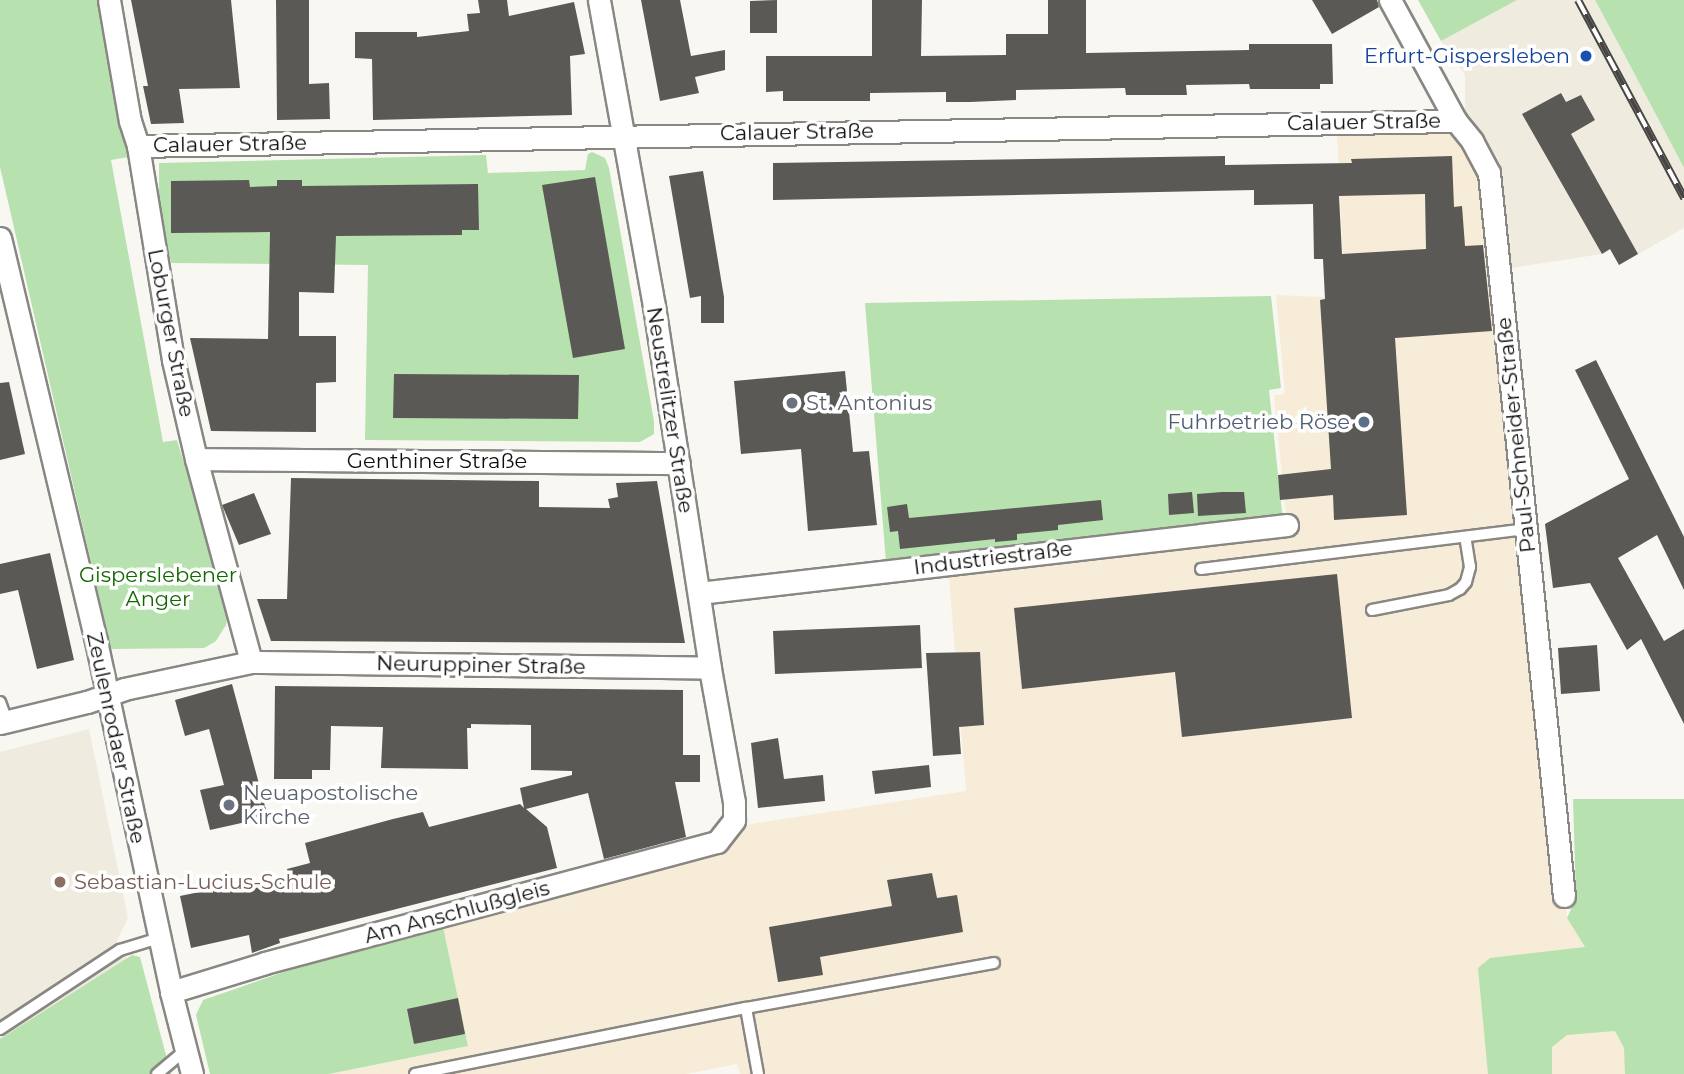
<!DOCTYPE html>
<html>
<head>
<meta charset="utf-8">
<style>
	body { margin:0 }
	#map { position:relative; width:1684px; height:1074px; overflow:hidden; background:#f9f7f2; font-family:Montserrat,sans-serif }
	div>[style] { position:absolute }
	.industrial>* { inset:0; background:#f7ecd7 }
	.built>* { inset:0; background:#f0ebdf }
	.green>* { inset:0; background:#b7e2af }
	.building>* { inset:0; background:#5b5955 }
	.roads { filter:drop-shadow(2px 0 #898783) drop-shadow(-2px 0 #898783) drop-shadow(0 2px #898783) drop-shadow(0 -2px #898783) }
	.service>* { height:10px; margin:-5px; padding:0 5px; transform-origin:5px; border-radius:5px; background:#fff }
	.minor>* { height:21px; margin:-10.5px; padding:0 10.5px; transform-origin:10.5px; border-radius:10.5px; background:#fff }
	.rail>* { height:8px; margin-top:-4px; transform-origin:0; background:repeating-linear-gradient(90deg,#fff 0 16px,#474644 0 32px); box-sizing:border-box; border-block:2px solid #474644 }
	.dots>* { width:19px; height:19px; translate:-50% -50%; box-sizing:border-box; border:4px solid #fff; border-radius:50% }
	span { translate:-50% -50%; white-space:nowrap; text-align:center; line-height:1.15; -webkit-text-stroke:7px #fff; paint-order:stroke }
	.transit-label { font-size:21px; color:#164399 }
	.right { translate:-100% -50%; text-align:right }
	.street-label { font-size:21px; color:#0f0e0d }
	.worship-label { font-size:21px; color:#5b616d }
	.left { translate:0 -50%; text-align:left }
	.service-label { font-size:21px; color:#4e5e75 }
	.park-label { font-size:21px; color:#126800 }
	.education-label { font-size:21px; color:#785e54 }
</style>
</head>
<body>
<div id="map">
	<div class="industrial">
		<div style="clip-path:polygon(1465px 131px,1489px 173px,1567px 918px,1585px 947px,1684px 1074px,740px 1074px,737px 1064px,686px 1074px,329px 1074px,468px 1046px,442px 922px,713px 849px,751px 824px,966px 791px,948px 564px,1287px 524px,1274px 395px,1285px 394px,1276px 295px,1345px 298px,1337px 134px)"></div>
	</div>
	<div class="built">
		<div style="clip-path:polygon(1516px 0,1595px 0,1684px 168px,1684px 228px,1619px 265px,1610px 250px,1602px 254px,1499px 270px,1489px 173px,1465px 131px,1465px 75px,1441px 41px)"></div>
		<div style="clip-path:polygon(89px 729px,128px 918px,117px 941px,125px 957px,136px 960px,0 1074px,0 752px)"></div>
	</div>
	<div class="green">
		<div style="clip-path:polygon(0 0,97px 0,129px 157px,111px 160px,163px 442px,177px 440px,228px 612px,226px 625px,216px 641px,204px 648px,111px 649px,0 167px)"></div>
		<div style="clip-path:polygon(1418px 0,1517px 0,1441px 41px)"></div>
		<div style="clip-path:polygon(1595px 0,1684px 0,1684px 168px,1625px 56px)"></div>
		<div style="clip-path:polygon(592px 152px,605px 158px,609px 168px,654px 421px,654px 434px,640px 442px,365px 440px,368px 265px,171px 263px,159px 207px,159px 163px,486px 155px,488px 173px,585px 170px,588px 154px)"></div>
		<div style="clip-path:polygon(1271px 296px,1281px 388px,1269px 390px,1283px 521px,886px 562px,865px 303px)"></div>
		<div style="clip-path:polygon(1573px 799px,1684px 799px,1684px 1074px,1625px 1074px,1624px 1048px,1615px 1031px,1567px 1035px,1552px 1047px,1552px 1074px,1488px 1074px,1478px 968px,1490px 958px,1585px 947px,1567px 918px,1576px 898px)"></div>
		<div style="clip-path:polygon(442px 922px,468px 1046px,329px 1074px,210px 1074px,196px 1015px,203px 1000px,382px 938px)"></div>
		<div style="clip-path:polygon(132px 955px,140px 957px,171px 1074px,0 1074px,0 1039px)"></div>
	</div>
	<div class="building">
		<div style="clip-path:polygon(131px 0,231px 0,240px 88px,179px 89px,184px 123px,151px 124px,143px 86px,148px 86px)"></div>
		<div style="clip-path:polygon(276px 0,309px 0,309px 84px,329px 83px,330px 119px,277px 120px)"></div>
		<div style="clip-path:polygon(478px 0,507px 0,509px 16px,574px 2px,585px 54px,570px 56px,572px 115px,373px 120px,372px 59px,355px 58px,355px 32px,417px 32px,417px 37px,469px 31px,467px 14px,480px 13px)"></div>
		<div style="clip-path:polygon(641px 0,680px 0,691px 56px,725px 50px,725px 70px,695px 77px,699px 93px,660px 101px)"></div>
		<div style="clip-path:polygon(777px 0,777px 33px,750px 33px,750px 1px)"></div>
		<div style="clip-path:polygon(872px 0,922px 0,921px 56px,1006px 55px,1006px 34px,1048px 34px,1048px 0,1086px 0,1086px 53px,1249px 50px,1249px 44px,1332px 44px,1333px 84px,1320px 84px,1320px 89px,1250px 89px,1249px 84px,1186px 85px,1187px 95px,1126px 95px,1125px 88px,1016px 90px,1016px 100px,970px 102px,946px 102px,946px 92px,870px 93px,870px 101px,783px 101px,783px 91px,766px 92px,766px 56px,872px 56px)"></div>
		<div style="clip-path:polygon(1312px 0,1377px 0,1379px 7px,1332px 34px)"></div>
		<div style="clip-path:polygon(1561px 93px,1566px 102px,1581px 95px,1595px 120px,1571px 134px,1638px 254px,1619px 265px,1610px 249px,1602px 254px,1522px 114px)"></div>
		<div style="clip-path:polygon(evenodd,1225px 156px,1225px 165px,1352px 163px,1351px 159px,1452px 156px,1454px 207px,1462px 206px,1465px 246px,1483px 245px,1492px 331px,1395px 338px,1407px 515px,1334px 520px,1333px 495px,1280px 500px,1278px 475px,1331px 469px,1320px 300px,1325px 299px,1323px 259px,1314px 259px,1313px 204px,1254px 205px,1254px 190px,773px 200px,773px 163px,1225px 156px,1425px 194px,1426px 249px,1342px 254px,1339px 196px,1425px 194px)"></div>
		<div style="clip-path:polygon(703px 171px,724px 297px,724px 323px,701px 323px,701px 296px,690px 298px,669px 176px)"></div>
		<div style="clip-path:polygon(595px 177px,625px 349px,573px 358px,542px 185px)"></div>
		<div style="clip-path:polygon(249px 180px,250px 187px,277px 186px,277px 180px,302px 180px,302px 186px,478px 184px,479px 230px,462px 230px,462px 235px,336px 236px,334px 293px,299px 292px,299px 336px,336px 336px,336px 382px,316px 383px,316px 432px,211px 431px,190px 338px,268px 339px,270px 232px,171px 233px,171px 181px)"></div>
		<div style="clip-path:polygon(1596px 360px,1684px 537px,1684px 590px,1657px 535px,1618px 558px,1664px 641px,1684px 629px,1684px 724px,1641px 639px,1627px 650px,1590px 583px,1553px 588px,1545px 524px,1629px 479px,1575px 370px)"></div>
		<div style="clip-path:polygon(845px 371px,853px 452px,869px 451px,877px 525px,808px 531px,801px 449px,741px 454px,734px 381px)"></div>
		<div style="clip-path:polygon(394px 374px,579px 375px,578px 419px,393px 418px)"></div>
		<div style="clip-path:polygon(9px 382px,25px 454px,0 460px,0 383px)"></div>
		<div style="clip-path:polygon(291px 478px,539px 481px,539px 507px,610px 508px,608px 499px,618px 497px,616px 483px,657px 481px,685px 643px,271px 641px,257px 599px,287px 599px)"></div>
		<div style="clip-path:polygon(1192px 492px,1194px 513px,1169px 515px,1168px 494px)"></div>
		<div style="clip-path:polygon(1222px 492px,1244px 492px,1246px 513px,1198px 516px,1197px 494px)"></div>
		<div style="clip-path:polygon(254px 493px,271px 534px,239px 545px,222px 505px)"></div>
		<div style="clip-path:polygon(1101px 500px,1103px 520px,1058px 525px,1058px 530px,1017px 534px,1017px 540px,995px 542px,995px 539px,900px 549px,898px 531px,890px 532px,887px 507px,907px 504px,909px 518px)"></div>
		<div style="clip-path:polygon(50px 553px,74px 660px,37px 669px,18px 590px,0 594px,0 564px)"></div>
		<div style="clip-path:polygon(1337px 574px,1352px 718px,1182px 737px,1175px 672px,1022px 689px,1014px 608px)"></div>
		<div style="clip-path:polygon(920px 625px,922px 668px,775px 674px,773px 631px)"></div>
		<div style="clip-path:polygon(1597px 645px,1600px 691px,1561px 694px,1558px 648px)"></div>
		<div style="clip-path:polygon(980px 652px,984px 725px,959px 727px,961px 754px,933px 756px,926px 653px)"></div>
		<div style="clip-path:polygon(232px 684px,268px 817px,210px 830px,200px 790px,224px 785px,209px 729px,185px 736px,175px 700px)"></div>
		<div style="clip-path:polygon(275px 686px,683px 690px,683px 755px,700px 755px,700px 782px,675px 782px,686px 837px,604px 859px,588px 793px,526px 809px,547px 827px,557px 868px,279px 939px,280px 943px,252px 953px,249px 935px,191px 948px,180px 896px,288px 874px,287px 869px,310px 863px,305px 843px,393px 819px,423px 812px,429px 827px,520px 804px,524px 808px,520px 788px,572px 775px,572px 771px,531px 770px,531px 725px,471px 724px,471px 728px,467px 728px,468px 769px,381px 768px,383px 727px,331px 726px,330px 770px,312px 770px,312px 779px,274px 779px)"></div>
		<div style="clip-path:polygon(778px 738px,784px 779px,823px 775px,825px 801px,758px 808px,751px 743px)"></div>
		<div style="clip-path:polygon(929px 765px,931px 787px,875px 794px,872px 771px)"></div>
		<div style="clip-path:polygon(932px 873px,937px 898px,957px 895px,963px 932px,820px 957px,823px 975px,778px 982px,769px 927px,892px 906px,887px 880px)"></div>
		<div style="clip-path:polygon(458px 998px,465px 1034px,414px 1044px,407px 1009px)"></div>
	</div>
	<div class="roads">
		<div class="service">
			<div style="left:1201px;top:569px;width:327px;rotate:-7deg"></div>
			<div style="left:1372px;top:610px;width:78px;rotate:-11deg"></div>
			<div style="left:1449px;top:595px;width:13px;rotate:-29deg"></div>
			<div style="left:1460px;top:589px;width:9px;rotate:-49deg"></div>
			<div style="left:1466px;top:582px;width:16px;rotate:-75deg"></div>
			<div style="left:1470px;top:567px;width:30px;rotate:-99deg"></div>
			<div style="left:0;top:702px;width:20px;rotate:70deg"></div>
			<div style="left:746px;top:1008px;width:67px;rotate:79.7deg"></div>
			<div style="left:0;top:1029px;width:144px;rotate:-33.4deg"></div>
			<div style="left:120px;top:950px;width:41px;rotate:-17.1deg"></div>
			<div style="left:157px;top:1074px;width:38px;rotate:-40deg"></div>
			<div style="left:415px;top:1074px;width:338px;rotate:-11.3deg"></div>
			<div style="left:746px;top:1008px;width:252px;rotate:-10.3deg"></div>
		</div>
		<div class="minor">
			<div style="left:109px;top:0;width:123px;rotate:80.2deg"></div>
			<div style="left:130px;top:121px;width:26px;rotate:72deg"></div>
			<div style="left:138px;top:146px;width:217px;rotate:80.7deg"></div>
			<div style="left:173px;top:360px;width:102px;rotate:76.9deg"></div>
			<div style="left:196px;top:459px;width:210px;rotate:74.8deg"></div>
			<div style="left:1390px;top:0;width:138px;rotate:61.4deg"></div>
			<div style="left:1456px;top:121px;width:26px;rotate:51deg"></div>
			<div style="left:1472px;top:141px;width:36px;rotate:62deg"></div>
			<div style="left:1489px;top:173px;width:727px;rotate:84.08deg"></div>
			<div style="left:138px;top:146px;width:1318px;rotate:-1.09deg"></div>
			<div style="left:0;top:238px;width:414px;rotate:76.6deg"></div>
			<div style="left:96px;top:641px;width:359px;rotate:77.9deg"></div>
			<div style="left:171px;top:992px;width:85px;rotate:75.6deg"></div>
			<div style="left:196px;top:459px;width:483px;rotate:0.5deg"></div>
			<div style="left:699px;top:593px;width:592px;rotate:-6.6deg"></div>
			<div style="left:0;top:723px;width:89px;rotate:-13.6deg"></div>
			<div style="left:87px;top:702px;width:39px;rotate:-19deg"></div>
			<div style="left:124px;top:689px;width:130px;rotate:-12deg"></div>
			<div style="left:251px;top:662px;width:459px;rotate:0.7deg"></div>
			<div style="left:171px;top:992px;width:98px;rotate:-17.1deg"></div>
			<div style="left:265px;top:963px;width:468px;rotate:-15deg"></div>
			<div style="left:717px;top:842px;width:28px;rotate:-52deg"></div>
			<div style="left:734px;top:820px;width:18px;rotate:-90deg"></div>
			<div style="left:734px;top:802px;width:136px;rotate:-100.2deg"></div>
			<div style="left:710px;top:668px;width:366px;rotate:-98.8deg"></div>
			<div style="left:654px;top:306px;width:311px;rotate:-100.2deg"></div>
		</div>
	</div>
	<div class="rail">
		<div style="left:1578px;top:0;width:225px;rotate:61.8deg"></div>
	</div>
	<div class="dots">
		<div style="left:1586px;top:56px;background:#1a4fb4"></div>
		<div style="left:792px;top:403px;background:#6b7280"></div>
		<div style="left:1364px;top:422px;background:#5c6f8a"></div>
		<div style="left:229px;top:805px;background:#6b7280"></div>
		<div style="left:60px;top:882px;background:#8d6e63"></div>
	</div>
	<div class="transit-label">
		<span class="right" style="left:1570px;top:56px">Erfurt-Gispersleben</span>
	</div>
	<div class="street-label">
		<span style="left:1364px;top:122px;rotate:-1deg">Calauer Straße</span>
		<span style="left:797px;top:132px;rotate:-1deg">Calauer Straße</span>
		<span style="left:230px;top:144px;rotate:-1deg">Calauer Straße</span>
		<span style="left:171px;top:333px;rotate:79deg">Loburger Straße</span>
		<span style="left:670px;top:410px;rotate:81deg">Neustrelitzer Straße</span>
		<span style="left:1516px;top:435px;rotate:-96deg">Paul-Schneider-Straße</span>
		<span style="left:437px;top:461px">Genthiner Straße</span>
		<span style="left:993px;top:558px;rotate:-7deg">Industriestraße</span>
		<span style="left:481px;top:665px;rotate:1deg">Neuruppiner Straße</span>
		<span style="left:116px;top:738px;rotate:78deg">Zeulenrodaer Straße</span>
		<span style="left:457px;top:912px;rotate:-15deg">Am Anschlußgleis</span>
	</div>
	<div class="worship-label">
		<span class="left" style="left:806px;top:403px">St. Antonius</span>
		<span class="left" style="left:243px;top:805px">Neuapostolische<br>Kirche</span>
	</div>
	<div class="service-label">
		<span class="right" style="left:1350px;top:422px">Fuhrbetrieb Röse</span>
	</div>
	<div class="park-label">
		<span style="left:158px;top:587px">Gisperslebener<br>Anger</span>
	</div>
	<div class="education-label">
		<span class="left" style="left:74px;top:882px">Sebastian-Lucius-Schule</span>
	</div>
</div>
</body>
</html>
